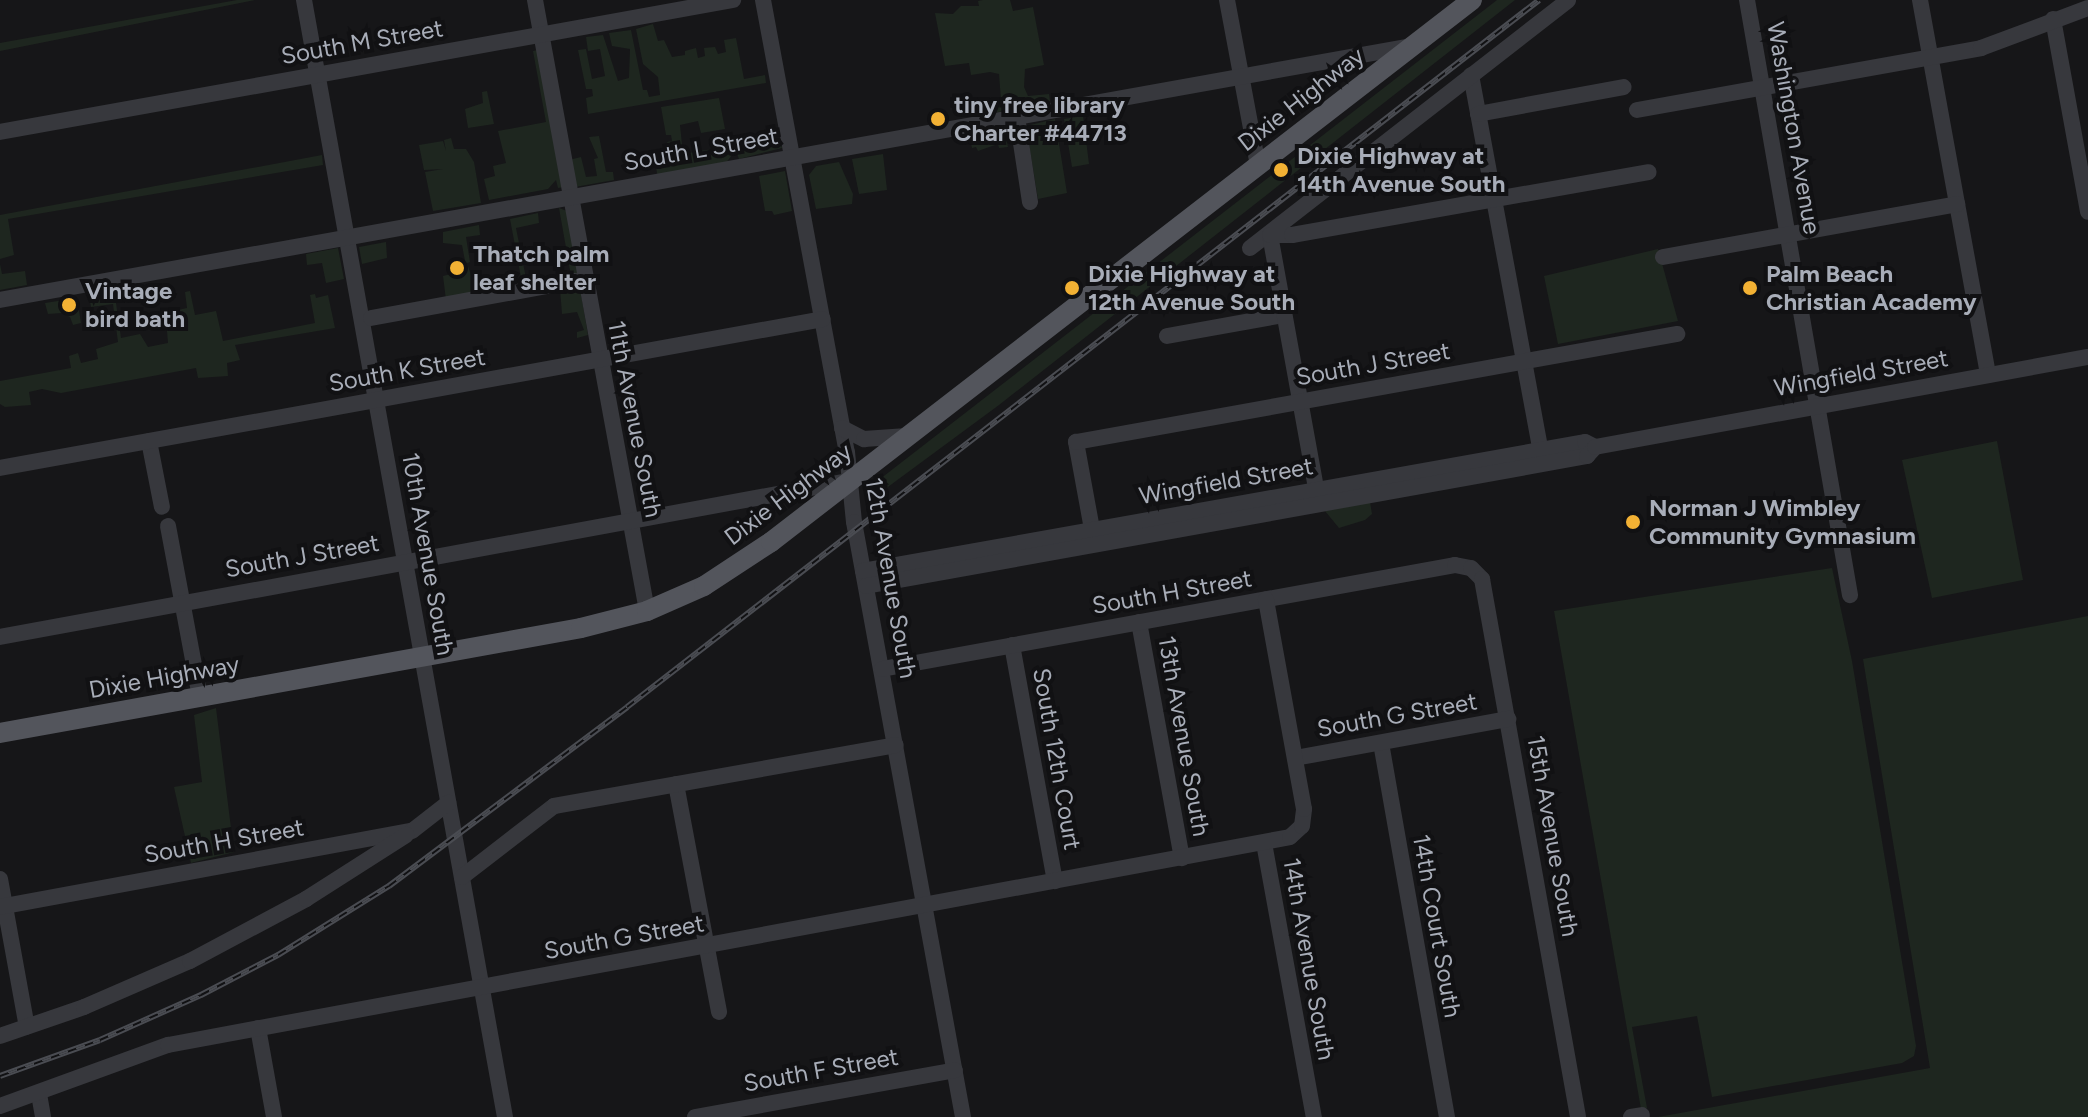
<!DOCTYPE html>
<html>
<head>
<meta charset="utf-8">
<style>
	body { margin:0 }
	#map { position:relative; width:2088px; height:1117px; overflow:hidden; background:#161618; font-family:Figtree,sans-serif }
	div>[style] { position:absolute }
	.green>* { inset:0; background:#1e261f }
	.minor>* { height:16px; margin:-8px; padding:0 8px; transform-origin:8px; border-radius:8px; background:#37383d }
	.major>* { height:20px; margin:-10px; padding:0 10px; transform-origin:10px; border-radius:10px; background:#53555c }
	.rail>* { height:6px; margin-top:-3px; transform-origin:0; background:repeating-linear-gradient(90deg,#111113 0 9px,#4a4c52 0 18px); box-sizing:border-box; border-block:2px solid #4a4c52 }
	.dots>* { width:22px; height:22px; translate:-50% -50%; box-sizing:border-box; border:4px solid #111113; border-radius:50% }
	span { translate:-50% -50%; white-space:nowrap; text-align:center; line-height:1.15; -webkit-text-stroke:8px #111113; paint-order:stroke }
	.street-label { font-size:24px; color:#a8adb8 }
	.poi-label { font-size:24px; color:#a8adb8; font-weight:700 }
	.left { translate:0 -50%; text-align:left }
</style>
</head>
<body>
<div id="map">
	<div class="green">
		<div style="clip-path:polygon(237px 0,255px 0,0 51px,0 43px)"></div>
		<div style="clip-path:polygon(983px 0,1010px 0,1013px 11px,1033px 7px,1044px 65px,1025px 69px,1024px 87px,1028px 96px,1049px 94px,1050px 101px,980px 116px,979px 103px,1001px 100px,999px 74px,990px 72px,971px 75px,969px 63px,945px 66px,935px 13px,953px 14px,961px 6px,979px 6px,978px 1px)"></div>
		<div style="clip-path:polygon(1497px 0,1515px 0,999px 405px,877px 495px,871px 486px)"></div>
		<div style="clip-path:polygon(653px 24px,658px 41px,664px 40px,672px 57px,685px 55px,685px 51px,696px 48px,698px 58px,705px 56px,704px 48px,715px 47px,718px 54px,726px 52px,724px 40px,736px 38px,744px 79px,765px 75px,766px 83px,588px 114px,586px 98px,593px 96px,592px 89px,586px 89px,578px 50px,586px 49px,592px 79px,605px 76px,600px 49px,588px 51px,586px 37px,603px 35px,618px 81px,629px 78px,630px 49px,612px 46px,609px 33px,631px 30px,643px 90px,647px 90px,649px 97px,660px 95px,658px 77px,643px 64px,636px 29px)"></div>
		<div style="clip-path:polygon(538px 50px,564px 187px,558px 188px,556px 180px,548px 189px,489px 200px,484px 179px,495px 176px,493px 166px,506px 163px,498px 131px,546px 122px,533px 51px)"></div>
		<div style="clip-path:polygon(487px 91px,494px 124px,468px 128px,465px 109px,483px 103px,482px 92px)"></div>
		<div style="clip-path:polygon(719px 98px,725px 129px,701px 133px,698px 121px,680px 125px,683px 154px,730px 146px,731px 151px,780px 141px,782px 148px,739px 159px,736px 150px,725px 164px,658px 179px,655px 161px,663px 159px,662px 153px,670px 151px,667px 142px,672px 141px,671px 135px,666px 135px,661px 107px)"></div>
		<div style="clip-path:polygon(1083px 116px,1089px 164px,1072px 167px,1064px 119px)"></div>
		<div style="clip-path:polygon(1055px 119px,1067px 193px,1038px 199px,1026px 126px)"></div>
		<div style="clip-path:polygon(1004px 130px,1008px 147px,999px 148px,998px 144px,978px 151px,976px 147px,972px 148px,970px 137px)"></div>
		<div style="clip-path:polygon(599px 136px,606px 172px,613px 172px,614px 180px,575px 187px,569px 160px,581px 157px,586px 177px,597px 176px,594px 159px,598px 158px,589px 137px)"></div>
		<div style="clip-path:polygon(451px 138px,454px 149px,466px 149px,474px 162px,481px 203px,433px 211px,425px 172px,443px 169px,424px 170px,419px 145px,443px 141px,446px 151px,444px 140px)"></div>
		<div style="clip-path:polygon(883px 154px,887px 190px,859px 194px,852px 159px)"></div>
		<div style="clip-path:polygon(322px 155px,323px 165px,8px 219px,14px 255px,0 259px,0 215px)"></div>
		<div style="clip-path:polygon(839px 162px,853px 194px,852px 204px,816px 209px,809px 175px,816px 166px)"></div>
		<div style="clip-path:polygon(785px 171px,792px 211px,774px 215px,772px 211px,765px 211px,759px 176px)"></div>
		<div style="clip-path:polygon(559px 208px,567px 211px,588px 335px,577px 338px,577px 332px,584px 330px,577px 312px,562px 314px,560px 289px,446px 300px,443px 276px,451px 274px,449px 264px,465px 261px,462px 245px,443px 243px,443px 232px,479px 225px,480px 235px,466px 237px,470px 262px,467px 263px,475px 287px,479px 287px,481px 292px,488px 290px,488px 281px,495px 279px,498px 292px,523px 288px,510px 219px,538px 213px,539px 223px,516px 228px,527px 283px,571px 276px)"></div>
		<div style="clip-path:polygon(386px 242px,387px 258px,362px 264px,359px 247px)"></div>
		<div style="clip-path:polygon(338px 248px,344px 279px,326px 283px,322px 263px,307px 265px,306px 254px)"></div>
		<div style="clip-path:polygon(1658px 249px,1678px 321px,1558px 344px,1544px 276px)"></div>
		<div style="clip-path:polygon(0 264px,2px 274px,25px 271px,27px 285px,0 290px)"></div>
		<div style="clip-path:polygon(114px 289px,121px 338px,140px 334px,148px 347px,168px 343px,166px 319px,179px 317px,178px 310px,187px 308px,185px 292px,190px 291px,195px 315px,216px 311px,223px 341px,315px 323px,310px 295px,315px 294px,316px 298px,328px 295px,335px 328px,235px 345px,240px 360px,227px 363px,228px 376px,198px 378px,196px 368px,61px 393px,42px 389px,29px 392px,31px 405px,5px 407px,0 404px,0 381px,71px 368px,69px 356px,78px 353px,81px 363px,98px 359px,96px 349px,118px 342px,113px 304px,91px 307px,89px 295px)"></div>
		<div style="clip-path:polygon(77px 298px,81px 323px,73px 325px,70px 317px,62px 313px,48px 314px,45px 303px)"></div>
		<div style="clip-path:polygon(1997px 441px,2023px 580px,1932px 598px,1902px 460px)"></div>
		<div style="clip-path:polygon(1370px 502px,1372px 514px,1365px 520px,1339px 528px,1325px 511px)"></div>
		<div style="clip-path:polygon(1832px 568px,1852px 661px,1916px 1046px,1914px 1056px,1902px 1063px,1712px 1097px,1697px 1016px,1632px 1027px,1647px 1108px,1641px 1109px,1554px 611px)"></div>
		<div style="clip-path:polygon(2088px 616px,2088px 1117px,1658px 1117px,1930px 1068px,1863px 659px)"></div>
		<div style="clip-path:polygon(216px 708px,234px 852px,191px 863px,174px 787px,202px 782px,194px 715px)"></div>
	</div>
	<div class="minor">
		<div style="left:304px;top:0;width:1135px;rotate:79.8deg"></div>
		<div style="left:535px;top:0;width:621px;rotate:79.61deg"></div>
		<div style="left:763px;top:0;width:460px;rotate:79.5deg"></div>
		<div style="left:847px;top:452px;width:70px;rotate:84.3deg"></div>
		<div style="left:854px;top:522px;width:605px;rotate:79.62deg"></div>
		<div style="left:1227px;top:0;width:169px;rotate:79.4deg"></div>
		<div style="left:1747px;top:0;width:604px;rotate:80.18deg"></div>
		<div style="left:1920px;top:0;width:381px;rotate:79.7deg"></div>
		<div style="left:2053px;top:19px;width:196px;rotate:79.7deg"></div>
		<div style="left:1471px;top:75px;width:391px;rotate:79.5deg"></div>
		<div style="left:1637px;top:110px;width:350px;rotate:-10.2deg"></div>
		<div style="left:1981px;top:48px;width:114px;rotate:-20.5deg"></div>
		<div style="left:1478px;top:114px;width:148px;rotate:-10.5deg"></div>
		<div style="left:1017px;top:117px;width:86px;rotate:81.3deg"></div>
		<div style="left:0;top:132px;width:745px;rotate:-10.21deg"></div>
		<div style="left:1250px;top:248px;width:403px;rotate:-37.9deg"></div>
		<div style="left:1663px;top:257px;width:299px;rotate:-10.2deg"></div>
		<div style="left:0;top:300px;width:1434px;rotate:-10.2deg"></div>
		<div style="left:371px;top:318px;width:207px;rotate:-10.3deg"></div>
		<div style="left:1167px;top:336px;width:119px;rotate:-10.2deg"></div>
		<div style="left:842px;top:428px;width:25px;rotate:27deg"></div>
		<div style="left:864px;top:439px;width:43px;rotate:-4deg"></div>
		<div style="left:149px;top:441px;width:67px;rotate:78.9deg"></div>
		<div style="left:0;top:468px;width:836px;rotate:-10.26deg"></div>
		<div style="left:1318px;top:499px;width:268px;rotate:-100.3deg"></div>
		<div style="left:1270px;top:235px;width:22px"></div>
		<div style="left:1292px;top:235px;width:362px;rotate:-10deg"></div>
		<div style="left:168px;top:526px;width:174px;rotate:79.4deg"></div>
		<div style="left:1094px;top:540px;width:100px;rotate:-100.4deg"></div>
		<div style="left:1076px;top:442px;width:611px;rotate:-10.19deg"></div>
		<div style="left:863px;top:571px;width:733px;rotate:-10.13deg"></div>
		<div style="left:1585px;top:442px;width:11px;rotate:27deg"></div>
		<div style="left:866px;top:586px;width:733px;rotate:-10.22deg"></div>
		<div style="left:1587px;top:456px;width:12px;rotate:-48deg"></div>
		<div style="left:1595px;top:447px;width:501px;rotate:-10.35deg"></div>
		<div style="left:1139px;top:622px;width:240px;rotate:79.7deg"></div>
		<div style="left:0;top:637px;width:862px;rotate:-10.42deg"></div>
		<div style="left:1012px;top:645px;width:240px;rotate:79.7deg"></div>
		<div style="left:882px;top:669px;width:582px;rotate:-10.29deg"></div>
		<div style="left:1455px;top:565px;width:16px;rotate:11deg"></div>
		<div style="left:1471px;top:568px;width:16px;rotate:45deg"></div>
		<div style="left:1482px;top:579px;width:546px;rotate:79.88deg"></div>
		<div style="left:1381px;top:743px;width:380px;rotate:80deg"></div>
		<div style="left:1295px;top:758px;width:217px;rotate:-10.4deg"></div>
		<div style="left:676px;top:784px;width:232px;rotate:79.3deg"></div>
		<div style="left:1264px;top:843px;width:279px;rotate:79.7deg"></div>
		<div style="left:462px;top:877px;width:116px;rotate:-37.7deg"></div>
		<div style="left:554px;top:806px;width:347px;rotate:-10.1deg"></div>
		<div style="left:0;top:879px;width:150px;rotate:79.7deg"></div>
		<div style="left:0;top:907px;width:419px;rotate:-10.5deg"></div>
		<div style="left:412px;top:831px;width:46px;rotate:-37.9deg"></div>
		<div style="left:258px;top:1028px;width:90px;rotate:79.8deg"></div>
		<div style="left:0;top:1036px;width:89px;rotate:-19deg"></div>
		<div style="left:84px;top:1007px;width:116px;rotate:-23.5deg"></div>
		<div style="left:190px;top:961px;width:132px;rotate:-28.1deg"></div>
		<div style="left:306px;top:899px;width:119px;rotate:-32.6deg"></div>
		<div style="left:39px;top:1094px;width:23px;rotate:80deg"></div>
		<div style="left:0;top:1106px;width:179px;rotate:-20deg"></div>
		<div style="left:168px;top:1045px;width:1141px;rotate:-10.5deg"></div>
		<div style="left:1290px;top:837px;width:16px;rotate:-43deg"></div>
		<div style="left:1302px;top:826px;width:17px;rotate:-83deg"></div>
		<div style="left:1304px;top:809px;width:213px;rotate:-100.3deg"></div>
		<div style="left:695px;top:1117px;width:264px;rotate:-10.2deg"></div>
		<div style="left:1631px;top:1117px;width:11px;rotate:-10deg"></div>
	</div>
	<div class="major">
		<div style="left:0;top:733px;width:590px;rotate:-10.24deg"></div>
		<div style="left:581px;top:628px;width:68px;rotate:-14.4deg"></div>
		<div style="left:647px;top:611px;width:62px;rotate:-23.7deg"></div>
		<div style="left:704px;top:586px;width:80px;rotate:-33.3deg"></div>
		<div style="left:771px;top:542px;width:886px;rotate:-37.71deg"></div>
	</div>
	<div class="rail">
		<div style="left:0;top:1076px;width:106px;rotate:-19.8deg"></div>
		<div style="left:100px;top:1040px;width:111px;rotate:-24deg"></div>
		<div style="left:201px;top:995px;width:87px;rotate:-27.5deg"></div>
		<div style="left:278px;top:955px;width:131px;rotate:-31.9deg"></div>
		<div style="left:389px;top:886px;width:298px;rotate:-36.9deg"></div>
		<div style="left:627px;top:707px;width:1154px;rotate:-37.78deg"></div>
	</div>
	<div class="dots">
		<div style="left:938px;top:119px;background:#f2b134"></div>
		<div style="left:1281px;top:170px;background:#f2b134"></div>
		<div style="left:457px;top:268px;background:#f2b134"></div>
		<div style="left:1072px;top:288px;background:#f2b134"></div>
		<div style="left:1750px;top:288px;background:#f2b134"></div>
		<div style="left:69px;top:305px;background:#f2b134"></div>
		<div style="left:1633px;top:522px;background:#f2b134"></div>
	</div>
	<div class="street-label">
		<span style="left:362px;top:42px;rotate:-10deg">South M Street</span>
		<span style="left:1301px;top:99px;rotate:-38deg">Dixie Highway</span>
		<span style="left:1794px;top:128px;rotate:80deg">Washington Avenue</span>
		<span style="left:701px;top:149px;rotate:-10deg">South L Street</span>
		<span style="left:1373px;top:364px;rotate:-10deg">South J Street</span>
		<span style="left:407px;top:370px;rotate:-10deg">South K Street</span>
		<span style="left:1861px;top:373px;rotate:-10deg">Wingfield Street</span>
		<span style="left:635px;top:419px;rotate:79deg">11th Avenue South</span>
		<span style="left:1226px;top:481px;rotate:-10deg">Wingfield Street</span>
		<span style="left:788px;top:494px;rotate:-37deg">Dixie Highway</span>
		<span style="left:428px;top:554px;rotate:80deg">10th Avenue South</span>
		<span style="left:302px;top:556px;rotate:-10deg">South J Street</span>
		<span style="left:891px;top:578px;rotate:80deg">12th Avenue South</span>
		<span style="left:1172px;top:592px;rotate:-10deg">South H Street</span>
		<span style="left:164px;top:677px;rotate:-10deg">Dixie Highway</span>
		<span style="left:1397px;top:715px;rotate:-10deg">South G Street</span>
		<span style="left:1184px;top:736px;rotate:80deg">13th Avenue South</span>
		<span style="left:1057px;top:759px;rotate:80deg">South 12th Court</span>
		<span style="left:1553px;top:836px;rotate:80deg">15th Avenue South</span>
		<span style="left:224px;top:841px;rotate:-10deg">South H Street</span>
		<span style="left:1437px;top:926px;rotate:80deg">14th Court South</span>
		<span style="left:624px;top:937px;rotate:-10deg">South G Street</span>
		<span style="left:1309px;top:959px;rotate:80deg">14th Avenue South</span>
		<span style="left:821px;top:1070px;rotate:-10deg">South F Street</span>
	</div>
	<div class="poi-label">
		<span class="left" style="left:954px;top:119px">tiny free library<br>Charter #44713</span>
		<span class="left" style="left:1297px;top:170px">Dixie Highway at<br>14th Avenue South</span>
		<span class="left" style="left:473px;top:268px">Thatch palm<br>leaf shelter</span>
		<span class="left" style="left:1088px;top:288px">Dixie Highway at<br>12th Avenue South</span>
		<span class="left" style="left:1766px;top:288px">Palm Beach<br>Christian Academy</span>
		<span class="left" style="left:85px;top:305px">Vintage<br>bird bath</span>
		<span class="left" style="left:1649px;top:522px">Norman J Wimbley<br>Community Gymnasium</span>
	</div>
</div>
</body>
</html>
